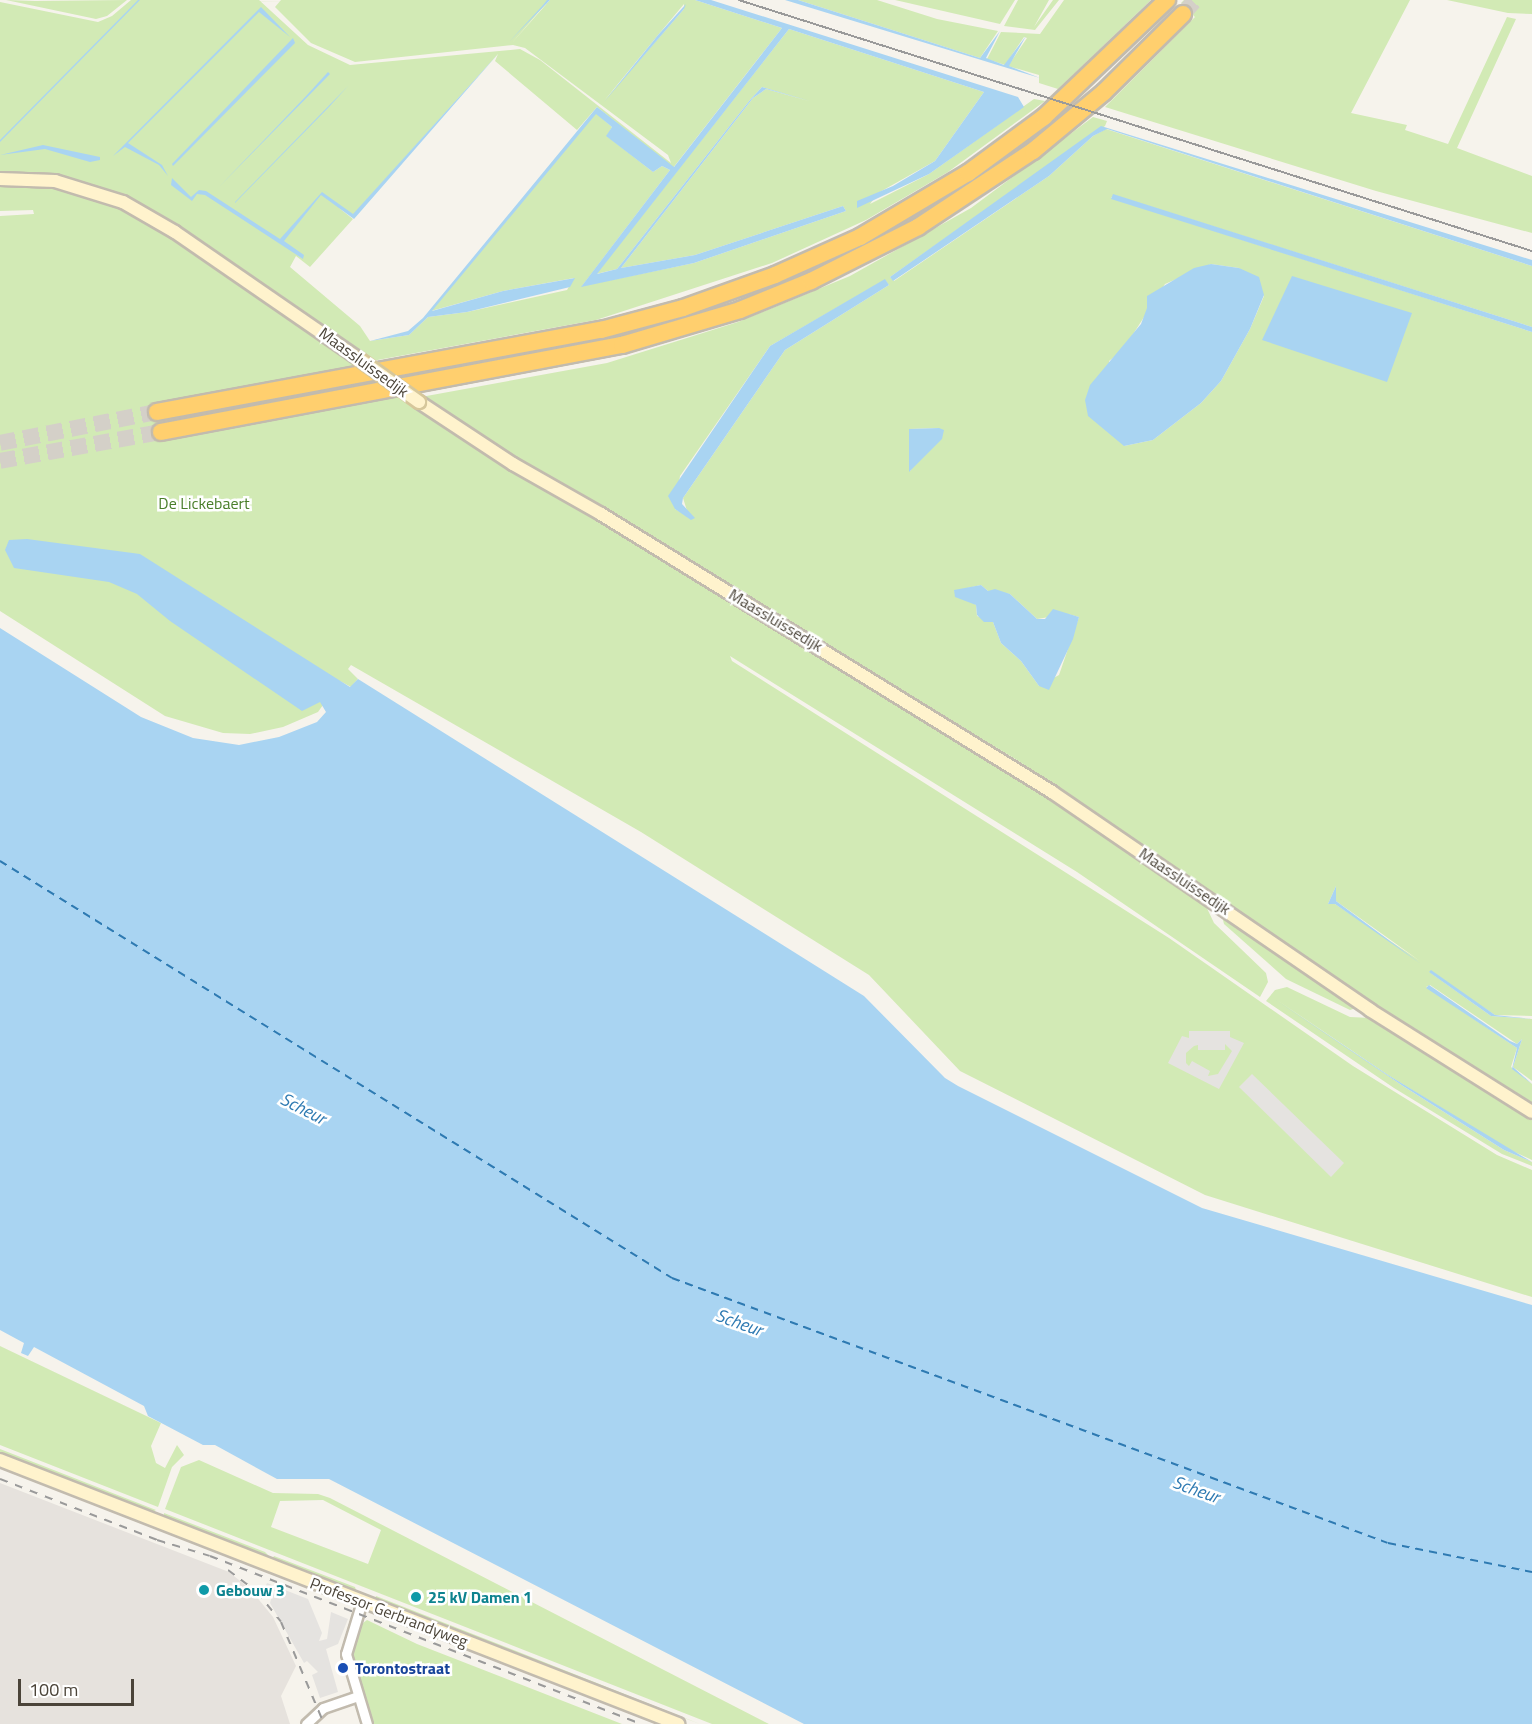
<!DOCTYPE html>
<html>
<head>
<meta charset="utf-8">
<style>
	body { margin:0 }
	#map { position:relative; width:1532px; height:1724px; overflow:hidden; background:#f6f3ec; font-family:"Titillium Web",sans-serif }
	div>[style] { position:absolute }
	.industrial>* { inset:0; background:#e6e2dd }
	.green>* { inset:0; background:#d2eab5 }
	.parking>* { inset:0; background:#e5e3e0 }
	.water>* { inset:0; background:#a9d4f2 }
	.ferry>* { height:1.5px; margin-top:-0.75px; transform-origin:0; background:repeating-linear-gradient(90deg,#2e7ab2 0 8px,transparent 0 14px) }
	.highway-tunnel>* { height:16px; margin-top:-8px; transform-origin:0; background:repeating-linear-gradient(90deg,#d4d0c8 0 16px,transparent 0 24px) }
	.roads { filter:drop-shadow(2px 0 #c2bbae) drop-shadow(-2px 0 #c2bbae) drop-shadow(0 2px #c2bbae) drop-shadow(0 -2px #c2bbae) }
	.street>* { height:9px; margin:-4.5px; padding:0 4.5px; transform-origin:4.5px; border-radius:4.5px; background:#fff }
	.secondary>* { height:12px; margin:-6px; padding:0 6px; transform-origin:6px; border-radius:6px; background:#fff3cd }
	.highway>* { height:16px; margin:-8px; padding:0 8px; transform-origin:8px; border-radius:8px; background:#ffcf6e }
	.tram>* { height:1.5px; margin:-0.75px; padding:0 0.75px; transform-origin:0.75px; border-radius:0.75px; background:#9a9a9a }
	.rail>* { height:2px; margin-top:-1px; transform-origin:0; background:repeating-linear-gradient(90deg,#9a9a9a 0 8px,transparent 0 16px) }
	.bridges { filter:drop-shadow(2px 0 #d6c79b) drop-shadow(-2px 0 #d6c79b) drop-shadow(0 2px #d6c79b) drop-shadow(0 -2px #d6c79b) }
	.secondary-bridge>* { height:12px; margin:-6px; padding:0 6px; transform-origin:6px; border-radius:6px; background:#fff3cd }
	.dots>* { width:16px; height:16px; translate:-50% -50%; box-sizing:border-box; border:3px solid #fff; border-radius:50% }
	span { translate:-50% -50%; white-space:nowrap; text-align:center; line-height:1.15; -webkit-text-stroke:5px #fff; paint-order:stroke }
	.street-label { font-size:16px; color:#4b4439 }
	.park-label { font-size:16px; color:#4a7f2a }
	.culture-label { font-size:16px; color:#0d838f; font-weight:700 }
	.left { translate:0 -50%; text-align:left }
	.transit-label { font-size:16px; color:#164399; font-weight:700 }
	.water-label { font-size:18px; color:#2e7ab2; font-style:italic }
	.scale { position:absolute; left:18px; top:1679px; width:116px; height:27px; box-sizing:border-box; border:3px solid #4b4439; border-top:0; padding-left:8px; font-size:18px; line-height:21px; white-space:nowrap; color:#4b4439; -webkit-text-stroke:4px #fff; paint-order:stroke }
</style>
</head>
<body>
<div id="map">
	<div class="industrial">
		<div style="clip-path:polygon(0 1483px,229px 1572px,250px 1589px,273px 1617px,296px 1666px,281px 1696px,290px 1724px,0 1724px)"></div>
	</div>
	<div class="green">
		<div style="clip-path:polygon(6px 0,35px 1px,127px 0,107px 16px,96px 19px)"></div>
		<div style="clip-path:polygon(evenodd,131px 0,259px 0,308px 45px,350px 65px,520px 49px,540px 60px,671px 163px,668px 155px,525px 48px,513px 45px,355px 62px,311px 43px,275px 7px,281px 0,549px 0,511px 44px,550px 0,695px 0,782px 28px,673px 168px,597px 107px,577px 130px,495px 61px,498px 54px,353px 215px,339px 208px,353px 219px,310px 267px,296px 256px,290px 267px,360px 326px,370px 341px,409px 335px,428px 317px,467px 312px,567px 290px,574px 278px,503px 291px,431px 311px,596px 113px,612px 127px,607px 136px,653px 172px,662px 166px,670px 170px,582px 286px,694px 263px,846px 211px,843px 206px,695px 255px,621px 268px,753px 98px,766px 89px,809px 101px,762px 87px,750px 100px,617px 269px,596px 274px,789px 29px,984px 92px,935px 161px,878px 193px,870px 204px,929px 174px,1034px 99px,1045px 101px,948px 172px,866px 220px,772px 263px,596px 320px,372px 361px,278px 293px,273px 303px,583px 507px,955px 734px,1204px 902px,1214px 923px,1266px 973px,1268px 982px,1260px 997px,1077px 872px,730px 656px,732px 661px,1169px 938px,1353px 1066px,1497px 1155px,1532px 1170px,1532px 1297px,1205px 1195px,960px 1071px,869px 975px,641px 832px,351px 665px,348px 669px,358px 679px,351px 687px,340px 681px,318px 712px,283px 727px,250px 734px,223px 733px,165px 716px,0 611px,0 216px,34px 214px,33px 210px,0 211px,0 2px,98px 22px,112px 16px,131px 0,684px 4px,684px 9px,604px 101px,658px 35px,684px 4px)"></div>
		<div style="clip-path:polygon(798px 0,877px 0,937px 19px,998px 31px,980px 58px)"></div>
		<div style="clip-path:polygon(895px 0,1015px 0,1000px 24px)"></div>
		<div style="clip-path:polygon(1018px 0,1049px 0,1034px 27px,1053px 0,1059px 0,1035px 30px,1004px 26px)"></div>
		<div style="clip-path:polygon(1064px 0,1151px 0,1058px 89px,1039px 83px,1039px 75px,1008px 66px,1027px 38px,1024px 37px,1005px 65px,987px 59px,1001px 32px,1040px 34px)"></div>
		<div style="clip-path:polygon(1184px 0,1410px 0,1351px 113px,1407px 125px,1405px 130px,1448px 144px,1507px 17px,1516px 19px,1457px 148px,1532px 176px,1532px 233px,1376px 191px,1105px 107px,1195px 17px,1181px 3px)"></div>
		<div style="clip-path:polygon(1447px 0,1532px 0,1532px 14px,1508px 13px)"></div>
		<div style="clip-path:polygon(evenodd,1093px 117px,1107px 121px,1105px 126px,890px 277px,894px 281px,1049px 176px,1093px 136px,1106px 129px,1532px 266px,1532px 327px,1114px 195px,1111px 198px,1532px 332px,1532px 1016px,1495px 1015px,1428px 971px,1491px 1016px,1532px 1019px,1532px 1081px,1513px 1067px,1522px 1039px,1517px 1044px,1430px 985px,1426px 987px,1517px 1048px,1511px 1067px,1532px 1084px,1532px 1108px,1363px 1000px,1275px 935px,1017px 760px,540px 475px,421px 397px,607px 363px,738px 322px,850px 276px,971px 208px,1093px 117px,1211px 264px,1239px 268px,1264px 296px,1250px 329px,1221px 381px,1201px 403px,1153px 440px,1124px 446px,1109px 361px,1123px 350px,1165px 284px,1211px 264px,1093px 117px,885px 280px,889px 285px,785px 350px,683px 498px,689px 517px,675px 509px,680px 476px,770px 346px,885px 280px,1093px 117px,939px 428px,910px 471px,909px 471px,909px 429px,939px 428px,1093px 117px,981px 585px,988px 591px,1010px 594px,1037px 619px,1068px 614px,1079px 617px,1059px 675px,1039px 686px,1021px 661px,1001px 643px,993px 622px,977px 616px,976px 605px,954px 591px,981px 585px,1093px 117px,1336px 886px,1336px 901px,1420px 961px,1335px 904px,1328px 904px,1336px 886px)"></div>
		<div style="clip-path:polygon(1221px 912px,1344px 999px,1356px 1008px,1350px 1010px,1286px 979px,1224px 924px)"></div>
		<div style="clip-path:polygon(1287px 987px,1350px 1017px,1371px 1018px,1532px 1117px,1532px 1160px,1506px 1148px,1388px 1075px,1274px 998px,1403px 1086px,1504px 1150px,1532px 1162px,1532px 1166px,1502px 1154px,1394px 1088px,1266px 1001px,1275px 990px)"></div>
		<div style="clip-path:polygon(0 1346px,161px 1423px,151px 1446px,156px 1463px,165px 1468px,177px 1445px,184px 1455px,172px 1467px,158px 1507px,0 1445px)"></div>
		<div style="clip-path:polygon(0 1449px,156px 1510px,150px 1513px,0 1455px)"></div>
		<div style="clip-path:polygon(evenodd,199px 1460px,273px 1493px,318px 1494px,330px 1498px,769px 1724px,712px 1724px,165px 1509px,181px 1467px,199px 1460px,323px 1500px,381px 1530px,368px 1564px,271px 1527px,280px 1501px,323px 1500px)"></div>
		<div style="clip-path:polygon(164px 1513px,265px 1552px,269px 1556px,164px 1518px)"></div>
		<div style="clip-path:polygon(274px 1556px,355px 1587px,356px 1590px,272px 1559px)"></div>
		<div style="clip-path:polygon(376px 1596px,506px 1647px,700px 1724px,432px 1623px,375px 1599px)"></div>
		<div style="clip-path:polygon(367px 1620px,417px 1644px,622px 1724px,372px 1724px,351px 1657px,359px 1626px)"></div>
	</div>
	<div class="parking">
		<div style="clip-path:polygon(evenodd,1189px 1031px,1230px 1031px,1230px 1037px,1244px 1043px,1219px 1089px,1168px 1063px,1182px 1036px,1189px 1038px,1189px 1031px,1225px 1044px,1232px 1051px,1218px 1074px,1208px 1076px,1210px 1071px,1192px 1061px,1189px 1066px,1186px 1063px,1186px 1053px,1194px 1046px,1198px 1045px,1198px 1050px,1225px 1050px,1225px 1044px)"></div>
		<div style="clip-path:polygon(1252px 1074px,1344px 1163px,1331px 1177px,1239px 1087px)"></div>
		<div style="clip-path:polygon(267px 1583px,308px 1599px,322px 1633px,319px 1641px,327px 1639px,331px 1612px,348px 1619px,338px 1644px,326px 1649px,338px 1692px,320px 1698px,312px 1675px,318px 1672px,307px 1661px,304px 1663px,270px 1603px,272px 1596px,263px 1593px)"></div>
	</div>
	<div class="water">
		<div style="clip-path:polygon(138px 0,140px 0,0 142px,0 140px)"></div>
		<div style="clip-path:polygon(547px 0,550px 0,509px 42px,543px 5px)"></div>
		<div style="clip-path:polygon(695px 0,711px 0,1018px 97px,1024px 107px,929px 174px,857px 208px,857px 201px,893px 186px,935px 161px,984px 92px,789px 29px,597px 274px,617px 269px,750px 100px,762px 87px,810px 101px,766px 89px,753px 98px,621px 268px,695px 255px,843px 206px,846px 211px,694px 263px,581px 287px,670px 170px,662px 166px,653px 172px,606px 136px,612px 127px,596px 114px,432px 311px,503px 291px,575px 278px,570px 287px,467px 312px,428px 317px,409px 335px,370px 341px,408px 331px,423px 318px,597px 107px,674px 167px,782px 28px)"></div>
		<div style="clip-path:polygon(785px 0,798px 0,980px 58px,1000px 31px,986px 58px,1004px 65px,1026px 36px,1009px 66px,1040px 78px)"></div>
		<div style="clip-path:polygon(686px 4px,684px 9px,604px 102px,658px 35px)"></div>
		<div style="clip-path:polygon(261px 7px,290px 37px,259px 12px,128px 143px,162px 165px,168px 176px,159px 165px,125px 147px,113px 156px)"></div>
		<div style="clip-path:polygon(293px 38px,295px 43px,173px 166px,172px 164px)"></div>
		<div style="clip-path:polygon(498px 54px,354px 219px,321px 195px,284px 241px,304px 255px,303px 259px,205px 195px,197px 194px,192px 201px,171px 185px,172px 178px,191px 197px,199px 190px,206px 191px,280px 239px,322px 192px,353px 214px)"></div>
		<div style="clip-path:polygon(328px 72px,330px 74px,218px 188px,307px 95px)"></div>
		<div style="clip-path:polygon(348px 86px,329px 107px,235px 203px,235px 202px)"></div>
		<div style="clip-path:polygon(1101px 126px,1532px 260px,1532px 266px,1107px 129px,1093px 136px,1049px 176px,893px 281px,890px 277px)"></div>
		<div style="clip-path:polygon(43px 145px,100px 157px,100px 160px,90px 162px,45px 149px,0 155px)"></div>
		<div style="clip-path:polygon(1113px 194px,1532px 327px,1532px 332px,1111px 199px)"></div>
		<div style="clip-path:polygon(1211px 264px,1239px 268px,1259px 277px,1264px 295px,1250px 329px,1221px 381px,1201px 403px,1153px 440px,1124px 446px,1088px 416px,1085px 400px,1090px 385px,1141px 324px,1147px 308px,1147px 296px,1194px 268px)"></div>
		<div style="clip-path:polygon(1292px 276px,1412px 313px,1387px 382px,1262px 340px)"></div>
		<div style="clip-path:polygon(885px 279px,889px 285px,785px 350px,683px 498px,682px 504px,695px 518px,691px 520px,675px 509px,668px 496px,770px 346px)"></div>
		<div style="clip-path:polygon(939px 428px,944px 430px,942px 439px,909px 472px,909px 429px)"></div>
		<div style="clip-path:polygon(27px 539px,140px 554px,350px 687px,358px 679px,864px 996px,945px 1078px,958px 1086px,1202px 1208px,1532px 1305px,1532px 1724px,804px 1724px,329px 1479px,277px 1479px,215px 1445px,203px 1445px,148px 1416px,144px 1406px,34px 1347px,28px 1356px,21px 1353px,24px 1343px,0 1330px,0 628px,141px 717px,193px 738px,239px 745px,279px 737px,317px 722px,326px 712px,320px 702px,302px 711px,170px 621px,137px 594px,109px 582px,14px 568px,5px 550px,9px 540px)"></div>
		<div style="clip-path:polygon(981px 585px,988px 591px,995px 589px,1010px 594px,1037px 619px,1045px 619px,1053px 609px,1079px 617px,1073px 639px,1049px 690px,1039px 686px,1021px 661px,1001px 643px,993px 622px,984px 622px,977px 615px,976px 605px,955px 597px,954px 590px)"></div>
		<div style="clip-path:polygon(1336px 886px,1336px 901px,1421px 964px,1335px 904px,1328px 904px)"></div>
		<div style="clip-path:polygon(1431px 970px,1495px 1015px,1532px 1019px,1491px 1016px,1429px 972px)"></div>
		<div style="clip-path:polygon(1429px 985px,1510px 1041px,1517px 1044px,1522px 1039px,1513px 1067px,1532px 1084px,1512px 1069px,1517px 1048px,1426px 988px)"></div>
		<div style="clip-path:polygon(1274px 999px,1388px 1075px,1532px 1162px,1504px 1150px,1403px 1086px)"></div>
	</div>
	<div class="ferry">
		<div style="left:0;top:861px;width:791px;rotate:31.82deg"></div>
		<div style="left:672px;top:1278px;width:763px;rotate:20.31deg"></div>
		<div style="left:1388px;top:1543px;width:147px;rotate:11.4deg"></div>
	</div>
	<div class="highway-tunnel">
		<div style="left:1183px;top:14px;width:18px;rotate:-49deg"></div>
		<div style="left:0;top:443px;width:160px;rotate:-11.2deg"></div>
		<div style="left:0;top:461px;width:164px;rotate:-10.2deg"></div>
	</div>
	<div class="roads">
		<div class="street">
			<div style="left:362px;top:1601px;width:55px;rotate:106.8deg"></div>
			<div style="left:346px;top:1654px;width:73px;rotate:73.3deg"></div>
			<div style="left:306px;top:1724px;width:23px;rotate:-43deg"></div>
			<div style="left:323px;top:1708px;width:37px;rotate:-19deg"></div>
		</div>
		<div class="secondary">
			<div style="left:0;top:179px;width:55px;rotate:2.1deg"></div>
			<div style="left:55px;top:181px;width:71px;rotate:17.2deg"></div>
			<div style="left:123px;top:202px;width:60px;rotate:30deg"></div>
			<div style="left:175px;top:232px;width:224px;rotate:34.6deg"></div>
			<div style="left:419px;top:402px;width:113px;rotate:33.4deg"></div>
			<div style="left:513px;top:464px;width:101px;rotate:29.6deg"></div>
			<div style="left:601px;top:514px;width:530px;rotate:31.65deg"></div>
			<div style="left:1052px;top:792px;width:386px;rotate:34.4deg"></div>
			<div style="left:1370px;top:1010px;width:191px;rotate:32.2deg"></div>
			<div style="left:0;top:1460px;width:728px;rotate:21.27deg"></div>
		</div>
		<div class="highway">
			<div style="left:157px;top:412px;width:452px;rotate:-10.5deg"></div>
			<div style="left:601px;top:330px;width:85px;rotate:-15deg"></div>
			<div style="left:683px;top:308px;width:98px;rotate:-19.7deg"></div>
			<div style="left:775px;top:275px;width:93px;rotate:-24.1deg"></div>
			<div style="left:860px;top:237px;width:126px;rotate:-30.7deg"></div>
			<div style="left:968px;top:173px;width:94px;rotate:-36.4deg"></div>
			<div style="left:1044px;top:117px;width:170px;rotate:-43.6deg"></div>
			<div style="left:161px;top:432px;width:469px;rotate:-10.7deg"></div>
			<div style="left:622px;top:345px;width:123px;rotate:-16.5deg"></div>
			<div style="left:740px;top:310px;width:77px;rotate:-22.2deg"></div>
			<div style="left:811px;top:281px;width:120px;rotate:-26.8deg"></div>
			<div style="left:918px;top:227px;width:138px;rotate:-33.5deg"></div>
			<div style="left:1033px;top:151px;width:92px;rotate:-39.7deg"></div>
			<div style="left:1104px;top:92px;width:111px;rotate:-44.6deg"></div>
		</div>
	</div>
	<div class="tram">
		<div style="left:739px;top:0;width:832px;rotate:17.56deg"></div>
	</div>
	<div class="rail">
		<div style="left:0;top:1479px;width:177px;rotate:21.2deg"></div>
		<div style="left:157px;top:1540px;width:55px;rotate:16.8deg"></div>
		<div style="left:210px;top:1556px;width:464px;rotate:21.3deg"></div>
		<div style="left:228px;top:1570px;width:36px;rotate:37deg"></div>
		<div style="left:257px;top:1592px;width:38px;rotate:51deg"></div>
		<div style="left:281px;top:1622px;width:111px;rotate:67.1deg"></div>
	</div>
	<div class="bridges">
		<div class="secondary-bridge">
			<div style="left:359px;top:359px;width:74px;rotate:35.6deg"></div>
		</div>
	</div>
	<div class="dots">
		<div style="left:204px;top:1590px;background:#0f9aa8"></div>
		<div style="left:416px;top:1597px;background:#0f9aa8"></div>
		<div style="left:343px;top:1668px;background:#1a4fb4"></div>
	</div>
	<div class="street-label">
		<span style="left:364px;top:362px;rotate:36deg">Maassluissedijk</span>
		<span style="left:776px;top:620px;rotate:31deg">Maassluissedijk</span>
		<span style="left:1185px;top:881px;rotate:34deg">Maassluissedijk</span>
		<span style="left:389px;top:1612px;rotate:21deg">Professor Gerbrandyweg</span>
	</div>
	<div class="park-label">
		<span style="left:204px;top:503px">De Lickebaert</span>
	</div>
	<div class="culture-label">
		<span class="left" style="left:216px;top:1590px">Gebouw 3</span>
		<span class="left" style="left:428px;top:1597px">25 kV Damen 1</span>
	</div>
	<div class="transit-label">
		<span class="left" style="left:355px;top:1668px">Torontostraat</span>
	</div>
	<div class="water-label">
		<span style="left:303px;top:1109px;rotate:27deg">Scheur</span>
		<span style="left:739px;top:1323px;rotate:20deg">Scheur</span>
		<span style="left:1196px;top:1490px;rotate:20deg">Scheur</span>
	</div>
	<div class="scale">100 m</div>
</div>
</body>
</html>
